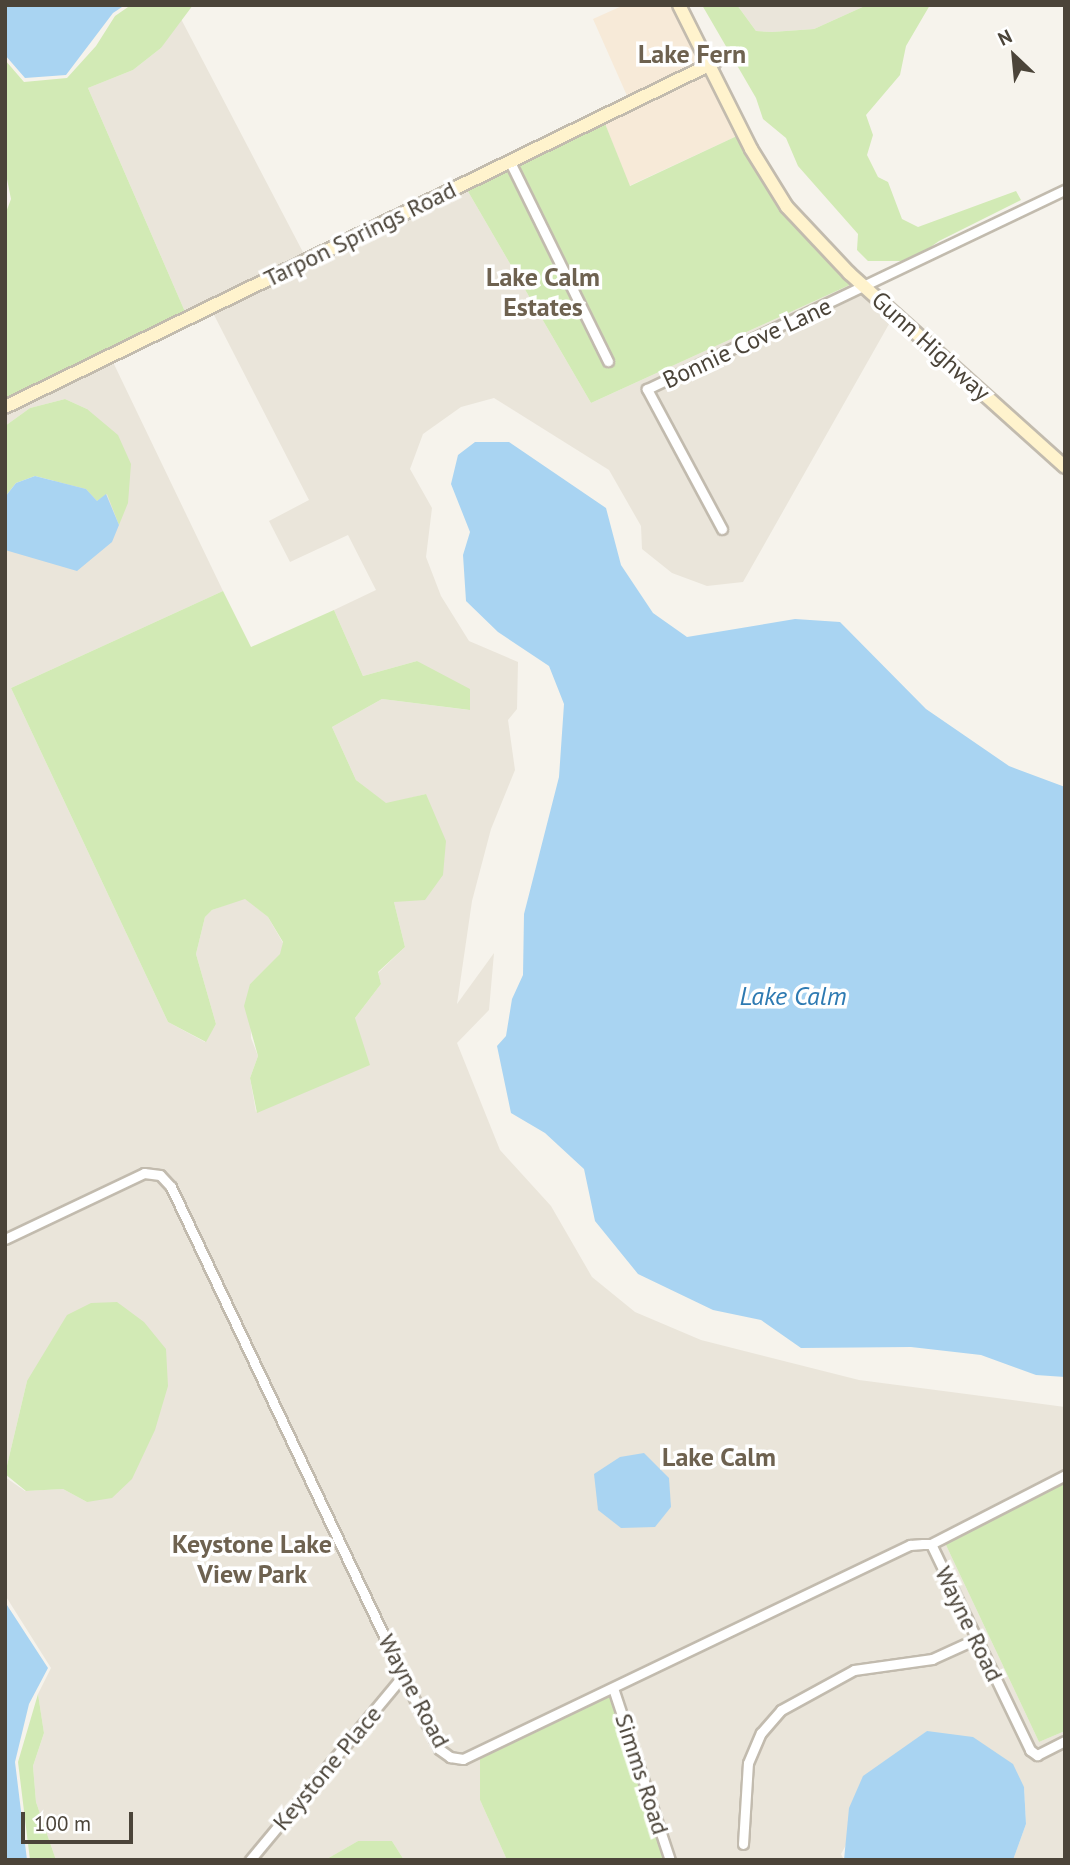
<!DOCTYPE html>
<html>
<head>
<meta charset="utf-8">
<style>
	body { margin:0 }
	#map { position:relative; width:1070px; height:1865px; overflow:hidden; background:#f6f3ec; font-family:"PT Sans",sans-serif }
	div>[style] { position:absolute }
	.residential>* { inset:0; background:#eae5da }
	.commercial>* { inset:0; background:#f7ead8 }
	.green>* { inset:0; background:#d2eab5 }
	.water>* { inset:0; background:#a9d4f2 }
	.roads { filter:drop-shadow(2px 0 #c2bbae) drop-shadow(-2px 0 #c2bbae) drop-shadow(0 2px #c2bbae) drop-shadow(0 -2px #c2bbae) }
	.street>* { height:9px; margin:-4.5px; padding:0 4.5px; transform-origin:4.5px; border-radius:4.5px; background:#fff }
	.secondary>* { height:12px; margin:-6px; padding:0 6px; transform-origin:6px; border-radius:6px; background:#fff3cd }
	span { translate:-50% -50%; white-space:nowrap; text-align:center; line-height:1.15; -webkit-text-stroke:7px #fff; paint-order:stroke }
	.street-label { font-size:24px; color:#4b4439 }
	.neighbourhood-label { font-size:26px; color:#6e6250; font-weight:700 }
	.water-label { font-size:26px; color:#2e7ab2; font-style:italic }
	.frame { position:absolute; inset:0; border:7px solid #4b4439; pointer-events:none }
	.north { position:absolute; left:979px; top:21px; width:70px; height:70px; -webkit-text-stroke:5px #fff; paint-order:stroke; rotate:334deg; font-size:19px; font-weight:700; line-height:28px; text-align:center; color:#4b4439 }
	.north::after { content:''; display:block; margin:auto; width:24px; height:32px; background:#4b4439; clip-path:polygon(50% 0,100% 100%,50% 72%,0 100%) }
	.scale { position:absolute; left:21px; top:1812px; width:112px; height:32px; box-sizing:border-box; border:4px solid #4b4439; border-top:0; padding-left:9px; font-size:21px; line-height:24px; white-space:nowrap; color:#4b4439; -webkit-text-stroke:5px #fff; paint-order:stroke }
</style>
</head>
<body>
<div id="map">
	<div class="residential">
		<div style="clip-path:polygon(737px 5px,867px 5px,814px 29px,772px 32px,756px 31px)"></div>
		<div style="clip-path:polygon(180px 17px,305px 256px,186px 314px,88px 88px,133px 70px,161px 48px)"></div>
		<div style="clip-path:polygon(466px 188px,591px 403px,854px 283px,858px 286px,643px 392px,721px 534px,727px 531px,652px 392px,865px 293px,893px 317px,743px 582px,707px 586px,672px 573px,642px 549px,641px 526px,609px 470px,494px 398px,461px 407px,423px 434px,410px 469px,432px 508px,426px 557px,441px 596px,469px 641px,518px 662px,517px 709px,508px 720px,515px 770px,491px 829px,472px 901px,457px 1004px,494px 953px,489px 1010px,457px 1043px,500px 1150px,551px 1206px,592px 1277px,635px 1312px,701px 1340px,859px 1380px,1065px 1407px,1065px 1470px,930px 1540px,908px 1541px,462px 1754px,442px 1746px,163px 1172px,142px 1169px,5px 1234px,5px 550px,20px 552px,87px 409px,65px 399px,30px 408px,5px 426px,5px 411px,112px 360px,223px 591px,11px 688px,168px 1022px,205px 1042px,216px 1024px,196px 954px,205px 917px,212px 910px,245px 898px,268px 917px,283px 943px,281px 954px,250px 984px,251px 1038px,258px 1056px,250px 1078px,256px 1112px,355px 1018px,381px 984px,378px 973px,405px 947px,394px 902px,426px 794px,386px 804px,356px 780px,332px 727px,382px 699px,469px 710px,417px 661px,363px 676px,334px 610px,376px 590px,348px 535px,290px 562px,269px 521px,309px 500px,212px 311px)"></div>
		<div style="clip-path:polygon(145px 1177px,158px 1179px,168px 1190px,398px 1675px,245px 1860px,56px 1860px,36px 1802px,33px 1766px,44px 1733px,38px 1694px,51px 1668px,5px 1595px,5px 1477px,25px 1491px,63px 1489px,87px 1502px,27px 1381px,5px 1474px,5px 1244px)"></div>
		<div style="clip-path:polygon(945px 1543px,1039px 1742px,1065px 1731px,1065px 1736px,1037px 1750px,1032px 1747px,937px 1547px)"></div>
		<div style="clip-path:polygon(911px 1549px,929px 1549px,971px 1636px,931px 1655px,853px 1666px,778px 1707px,744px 1762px,739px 1848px,747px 1848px,752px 1765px,764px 1736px,784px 1714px,856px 1674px,975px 1644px,1028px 1754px,1065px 1746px,1065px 1860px,1013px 1860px,1026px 1824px,1024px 1787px,927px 1731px,896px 1755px,841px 1854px,844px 1860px,675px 1860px,619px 1690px)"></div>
		<div style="clip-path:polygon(402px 1683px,448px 1760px,480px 1755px,480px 1800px,507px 1860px,404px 1860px,392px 1841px,358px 1841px,325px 1860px,256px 1860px)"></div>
	</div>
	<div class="commercial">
		<div style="clip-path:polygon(624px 5px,675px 5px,703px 63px,628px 98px,593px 19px)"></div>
		<div style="clip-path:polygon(707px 71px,739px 135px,629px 186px,604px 121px)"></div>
	</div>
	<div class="green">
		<div style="clip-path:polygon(131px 5px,193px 5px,161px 48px,133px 70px,88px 88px,186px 314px,5px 402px,5px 215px,11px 199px,5px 169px,5px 60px,24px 82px,67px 78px,96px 46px,115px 16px)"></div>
		<div style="clip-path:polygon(702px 5px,737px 5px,756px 31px,772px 32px,814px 29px,867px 5px,930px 5px,906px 46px,900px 75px,866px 115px,873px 135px,867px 155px,878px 177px,888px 182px,902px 219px,918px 227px,1016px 191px,1021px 200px,939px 241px,911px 261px,868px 261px,857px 250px,858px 234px,798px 166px,786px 138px,763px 119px,756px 98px)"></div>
		<div style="clip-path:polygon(604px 121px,630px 186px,739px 135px,854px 283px,591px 403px,466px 188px,508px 168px,606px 366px,613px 363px,515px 164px)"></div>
		<div style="clip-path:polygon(65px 399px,87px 409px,118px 435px,131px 464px,128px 503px,119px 525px,107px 494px,97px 501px,86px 489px,35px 476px,16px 483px,5px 497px,5px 426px,30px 408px)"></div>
		<div style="clip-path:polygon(223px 591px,251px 647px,334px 610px,363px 676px,417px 661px,470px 689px,470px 710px,382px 699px,332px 727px,356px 780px,386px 803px,426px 794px,446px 841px,443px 875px,425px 900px,394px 902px,405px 947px,378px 972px,381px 984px,355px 1018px,370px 1065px,257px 1113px,250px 1078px,258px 1056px,244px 1006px,250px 984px,280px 954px,283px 942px,268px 917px,245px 899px,212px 910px,205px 917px,196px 954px,216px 1024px,206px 1042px,168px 1022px,11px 688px)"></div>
		<div style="clip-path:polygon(117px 1302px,144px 1322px,166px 1349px,168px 1386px,155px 1430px,132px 1479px,112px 1498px,87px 1502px,63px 1489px,26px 1491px,5px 1474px,27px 1381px,67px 1315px,91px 1303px)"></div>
		<div style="clip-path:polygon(1065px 1480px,1065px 1731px,1039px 1742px,945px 1543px)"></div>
		<div style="clip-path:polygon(38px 1694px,44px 1733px,33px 1766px,36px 1802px,56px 1860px,30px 1860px,18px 1762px)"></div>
		<div style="clip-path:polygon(611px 1694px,666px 1860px,507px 1860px,480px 1800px,480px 1755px)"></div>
		<div style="clip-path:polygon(358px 1841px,392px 1841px,404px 1860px,325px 1860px)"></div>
	</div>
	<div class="water">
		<div style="clip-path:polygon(5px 5px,125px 5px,113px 13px,66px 75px,25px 78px,5px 55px)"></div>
		<div style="clip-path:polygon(475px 442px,509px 442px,606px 508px,621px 565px,653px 613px,687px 637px,795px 619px,840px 622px,926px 709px,1009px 766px,1065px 787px,1065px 1377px,1036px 1375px,981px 1355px,911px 1347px,801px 1348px,761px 1320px,713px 1310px,638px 1274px,595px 1221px,584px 1169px,545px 1133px,511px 1113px,497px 1046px,506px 1036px,512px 999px,523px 975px,524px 914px,559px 777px,564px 704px,549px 666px,498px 632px,466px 601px,463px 555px,470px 532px,451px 484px,458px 455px)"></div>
		<div style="clip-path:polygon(35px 476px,86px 489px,97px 501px,106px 494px,119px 525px,112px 542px,77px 571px,5px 550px,5px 497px,16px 483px)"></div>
		<div style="clip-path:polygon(644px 1453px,669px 1478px,671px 1507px,655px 1527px,621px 1528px,598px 1510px,594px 1474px,620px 1457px)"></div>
		<div style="clip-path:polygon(5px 1602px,48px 1668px,29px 1704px,15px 1762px,27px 1860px,5px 1860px)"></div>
		<div style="clip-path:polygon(927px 1731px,973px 1737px,1013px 1764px,1024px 1787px,1026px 1824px,1013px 1860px,844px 1860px,849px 1808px,863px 1776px)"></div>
	</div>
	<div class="roads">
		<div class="street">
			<div style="left:510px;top:162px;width:222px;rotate:63.8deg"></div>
			<div style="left:722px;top:529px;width:159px;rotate:-118.2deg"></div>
			<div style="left:647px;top:389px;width:463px;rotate:-25.5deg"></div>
			<div style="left:5px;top:1239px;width:154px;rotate:-25.4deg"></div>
			<div style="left:144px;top:1173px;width:16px;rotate:7deg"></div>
			<div style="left:160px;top:1175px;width:16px;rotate:47deg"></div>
			<div style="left:171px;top:1187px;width:541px;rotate:64.62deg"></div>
			<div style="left:403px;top:1676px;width:81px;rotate:63.7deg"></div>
			<div style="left:439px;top:1749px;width:14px;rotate:36deg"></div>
			<div style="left:450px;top:1757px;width:13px;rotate:9deg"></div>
			<div style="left:463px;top:1759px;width:496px;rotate:-25.6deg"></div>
			<div style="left:910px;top:1545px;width:13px;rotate:-4deg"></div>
			<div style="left:923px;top:1544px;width:8px"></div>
			<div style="left:931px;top:1544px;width:229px;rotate:64.3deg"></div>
			<div style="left:1030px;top:1750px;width:9px;rotate:36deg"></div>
			<div style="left:1037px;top:1755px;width:31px;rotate:-27deg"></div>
			<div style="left:931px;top:1544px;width:151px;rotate:-27.2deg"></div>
			<div style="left:613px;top:1688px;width:181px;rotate:71.7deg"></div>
			<div style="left:743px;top:1844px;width:81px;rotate:-86.5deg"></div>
			<div style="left:748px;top:1763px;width:33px;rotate:-67deg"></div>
			<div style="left:761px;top:1733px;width:30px;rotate:-49deg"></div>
			<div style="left:781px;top:1710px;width:83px;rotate:-28.7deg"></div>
			<div style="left:854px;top:1670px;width:79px;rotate:-8deg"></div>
			<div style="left:932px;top:1659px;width:48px;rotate:-24.4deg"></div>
			<div style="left:250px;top:1860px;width:239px;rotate:-50.3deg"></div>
		</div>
		<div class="secondary">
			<div style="left:679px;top:5px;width:161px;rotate:63.4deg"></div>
			<div style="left:751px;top:149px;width:68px;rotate:58.2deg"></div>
			<div style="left:787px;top:207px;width:91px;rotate:46.8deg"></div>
			<div style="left:849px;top:273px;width:290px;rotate:41.9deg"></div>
			<div style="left:5px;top:407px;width:789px;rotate:-25.92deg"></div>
		</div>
	</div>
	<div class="street-label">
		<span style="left:360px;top:234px;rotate:-26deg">Tarpon Springs Road</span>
		<span style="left:747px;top:343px;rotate:-25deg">Bonnie Cove Lane</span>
		<span style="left:931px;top:346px;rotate:42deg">Gunn Highway</span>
		<span style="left:969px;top:1624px;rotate:64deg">Wayne Road</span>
		<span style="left:414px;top:1691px;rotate:62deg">Wayne Road</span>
		<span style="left:327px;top:1768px;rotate:-50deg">Keystone Place</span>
		<span style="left:642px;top:1774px;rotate:72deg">Simms Road</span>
	</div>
	<div class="neighbourhood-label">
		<span style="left:692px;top:54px">Lake Fern</span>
		<span style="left:543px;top:292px">Lake Calm<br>Estates</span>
		<span style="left:719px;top:1457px">Lake Calm</span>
		<span style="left:252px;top:1559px">Keystone Lake<br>View Park</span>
	</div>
	<div class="water-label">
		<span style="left:793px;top:996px">Lake Calm</span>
	</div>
	<div class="frame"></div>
	<div class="north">N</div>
	<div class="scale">100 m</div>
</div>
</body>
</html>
